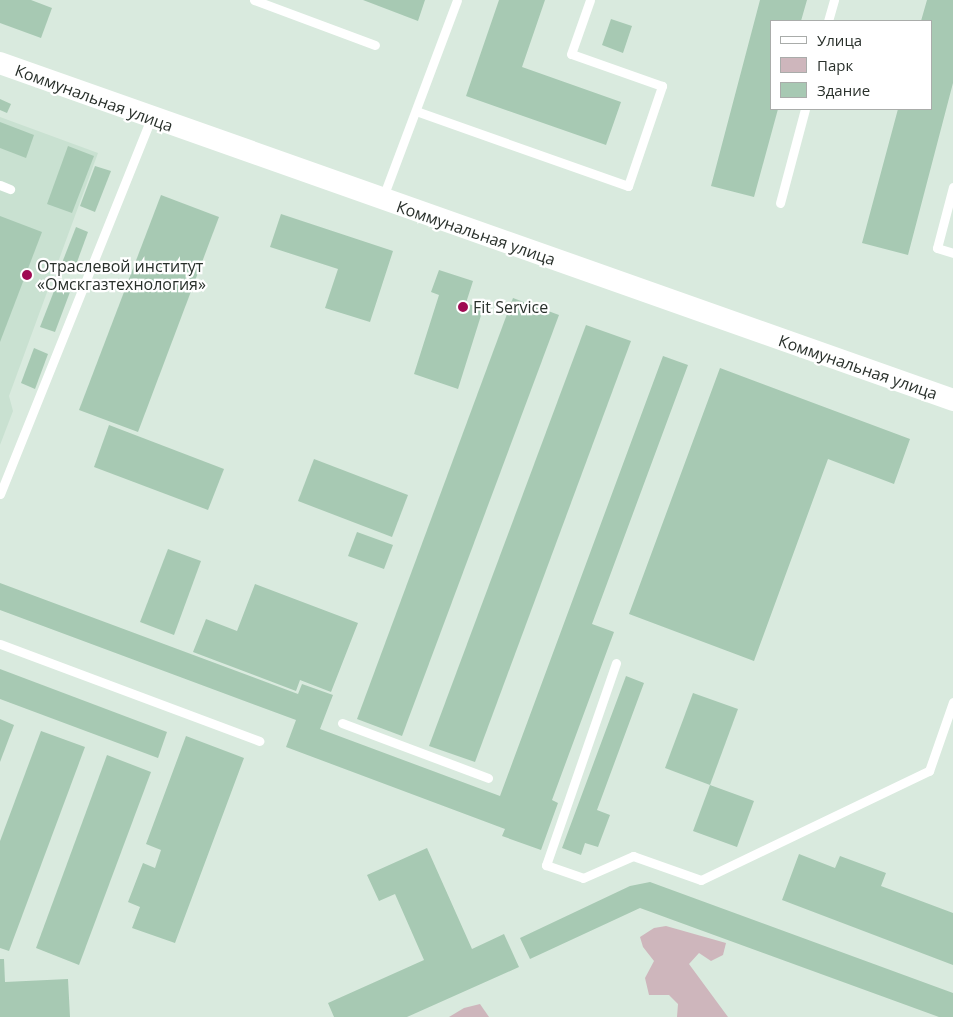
<!DOCTYPE html>
<html>
<head>
<meta charset="utf-8">
<style>
	body { margin:0 }
	#map { position:relative; width:953px; height:1017px; overflow:hidden; background:#d9eade; font-family:"Open Sans",sans-serif }
	div>[style] { position:absolute }
	.built>* { inset:0; background:#c9e1d1 }
	.green>* { inset:0; background:#ceb6bc }
	.building>* { inset:0; background:#a7c9b3 }
	.service>* { height:9px; margin:-4.5px; padding:0 4.5px; transform-origin:4.5px; border-radius:4.5px; background:#fff }
	.tertiary>* { height:22px; margin:-11px; padding:0 11px; transform-origin:11px; border-radius:11px; background:#fff }
	.dots>* { width:14px; height:14px; translate:-50% -50%; box-sizing:border-box; border:2px solid #fff; border-radius:50% }
	span { translate:-50% -50%; white-space:nowrap; text-align:center; line-height:1.15; -webkit-text-stroke:4.5px #fff; paint-order:stroke }
	.street-label { font-size:16px; color:#29302b }
	.poi-label { font-size:16px; color:#29302b }
	.left { translate:0 -50%; text-align:left }
	.legend { position:absolute; left:770px; top:20px; width:162px; height:90px; box-sizing:border-box; background:#fff; border:1px solid #a9acaa; margin:0; padding:6px 9px; list-style:none; font-size:15px; color:#29302b }
	.legend li { display:flex; align-items:center; gap:10px; height:25px }
	.legend b { width:25px; border:1px solid #a9acaa }
</style>
</head>
<body>
<div id="map">
	<div class="built">
		<div style="clip-path:polygon(0 117px,98px 153px,9px 396px,13px 411px,0 445px)"></div>
	</div>
	<div class="green">
		<div style="clip-path:polygon(666px 926px,726px 943px,723px 955px,711px 961px,699px 953px,689px 964px,728px 1017px,677px 1017px,678px 1004px,669px 995px,649px 995px,645px 978px,654px 961px,643px 947px,640px 937px,654px 928px)"></div>
		<div style="clip-path:polygon(480px 1004px,489px 1017px,449px 1017px,464px 1008px)"></div>
	</div>
	<div class="building">
		<div style="clip-path:polygon(0 0,31px 0,52px 8px,41px 38px,0 23px)"></div>
		<div style="clip-path:polygon(363px 0,425px 0,418px 21px)"></div>
		<div style="clip-path:polygon(499px 0,545px 0,522px 67px,621px 102px,606px 145px,466px 96px)"></div>
		<div style="clip-path:polygon(760px 0,807px 0,801px 21px,772px 21px,772px 109px,778px 109px,754px 197px,711px 186px)"></div>
		<div style="clip-path:polygon(927px 0,953px 0,953px 83px,908px 255px,862px 243px,898px 109px,932px 109px,932px 21px,921px 21px)"></div>
		<div style="clip-path:polygon(611px 19px,632px 26px,623px 53px,602px 45px)"></div>
		<div style="clip-path:polygon(0 99px,11px 104px,7px 113px,0 110px)"></div>
		<div style="clip-path:polygon(0 122px,34px 135px,26px 158px,0 148px)"></div>
		<div style="clip-path:polygon(68px 146px,94px 156px,72px 213px,47px 204px)"></div>
		<div style="clip-path:polygon(95px 166px,111px 171px,95px 212px,80px 206px)"></div>
		<div style="clip-path:polygon(161px 195px,219px 217px,138px 432px,79px 410px)"></div>
		<div style="clip-path:polygon(281px 214px,393px 251px,370px 322px,325px 308px,338px 269px,270px 247px)"></div>
		<div style="clip-path:polygon(0 216px,42px 232px,0 342px)"></div>
		<div style="clip-path:polygon(76px 227px,88px 232px,73px 273px,60px 268px)"></div>
		<div style="clip-path:polygon(439px 270px,473px 281px,466px 303px,483px 309px,458px 389px,414px 374px,439px 295px,431px 292px)"></div>
		<div style="clip-path:polygon(56px 286px,70px 292px,55px 332px,40px 327px)"></div>
		<div style="clip-path:polygon(513px 298px,559px 315px,402px 736px,357px 719px)"></div>
		<div style="clip-path:polygon(586px 325px,631px 341px,475px 762px,429px 746px)"></div>
		<div style="clip-path:polygon(34px 348px,48px 354px,35px 389px,21px 383px)"></div>
		<div style="clip-path:polygon(663px 356px,688px 365px,592px 624px,614px 632px,552px 800px,558px 803px,541px 850px,502px 836px,505px 829px,286px 747px,296px 720px,0 610px,0 583px,298px 694px,302px 684px,333px 695px,320px 729px,500px 796px)"></div>
		<div style="clip-path:polygon(720px 368px,910px 439px,894px 484px,828px 459px,754px 661px,629px 614px)"></div>
		<div style="clip-path:polygon(109px 425px,224px 469px,208px 510px,94px 467px)"></div>
		<div style="clip-path:polygon(314px 459px,408px 495px,392px 537px,298px 501px)"></div>
		<div style="clip-path:polygon(357px 532px,393px 545px,384px 569px,348px 556px)"></div>
		<div style="clip-path:polygon(168px 549px,201px 561px,174px 635px,140px 622px)"></div>
		<div style="clip-path:polygon(255px 584px,358px 623px,331px 692px,300px 680px,296px 691px,193px 652px,206px 619px,237px 631px)"></div>
		<div style="clip-path:polygon(0 669px,167px 732px,158px 758px,0 699px)"></div>
		<div style="clip-path:polygon(626px 676px,644px 683px,597px 810px,610px 815px,598px 847px,585px 843px,581px 855px,562px 848px)"></div>
		<div style="clip-path:polygon(693px 693px,738px 709px,710px 785px,665px 768px)"></div>
		<div style="clip-path:polygon(0 719px,14px 725px,0 762px)"></div>
		<div style="clip-path:polygon(41px 731px,85px 747px,9px 951px,0 948px,0 841px)"></div>
		<div style="clip-path:polygon(186px 736px,244px 758px,175px 943px,132px 928px,140px 907px,128px 902px,143px 863px,155px 868px,161px 850px,146px 844px)"></div>
		<div style="clip-path:polygon(107px 755px,151px 772px,79px 965px,36px 948px)"></div>
		<div style="clip-path:polygon(710px 785px,754px 801px,737px 847px,693px 831px)"></div>
		<div style="clip-path:polygon(427px 848px,472px 949px,504px 934px,519px 967px,407px 1017px,334px 1017px,328px 1003px,424px 960px,395px 894px,379px 901px,367px 875px)"></div>
		<div style="clip-path:polygon(799px 854px,835px 868px,840px 856px,886px 873px,881px 886px,953px 913px,953px 965px,782px 900px)"></div>
		<div style="clip-path:polygon(650px 882px,953px 993px,953px 1017px,939px 1017px,640px 908px,530px 959px,520px 938px,630px 886px)"></div>
		<div style="clip-path:polygon(0 959px,4px 959px,5px 982px,68px 979px,70px 1017px,0 1017px)"></div>
	</div>
	<div class="service">
		<div style="left:254px;top:0;width:129px;rotate:20.4deg"></div>
		<div style="left:828px;top:21px;width:22px;rotate:-74deg"></div>
		<div style="left:416px;top:111px;width:225px;rotate:19.5deg"></div>
		<div style="left:628px;top:186px;width:106px;rotate:-71.2deg"></div>
		<div style="left:662px;top:86px;width:96px;rotate:-160.6deg"></div>
		<div style="left:571px;top:54px;width:57px;rotate:-70.6deg"></div>
		<div style="left:0;top:185px;width:11px;rotate:22deg"></div>
		<div style="left:953px;top:187px;width:63px;rotate:104.7deg"></div>
		<div style="left:937px;top:248px;width:17px;rotate:17deg"></div>
		<div style="left:383px;top:197px;width:210px;rotate:-69.4deg"></div>
		<div style="left:780px;top:203px;width:97px;rotate:-75.1deg"></div>
		<div style="left:0;top:494px;width:405px;rotate:-68.1deg"></div>
		<div style="left:0;top:644px;width:277px;rotate:20.5deg"></div>
		<div style="left:616px;top:663px;width:214px;rotate:109.1deg"></div>
		<div style="left:546px;top:865px;width:39px;rotate:19deg"></div>
		<div style="left:583px;top:878px;width:55px;rotate:-23.7deg"></div>
		<div style="left:633px;top:856px;width:72px;rotate:19.4deg"></div>
		<div style="left:701px;top:880px;width:253px;rotate:-25.6deg"></div>
		<div style="left:929px;top:771px;width:73px;rotate:-70.8deg"></div>
		<div style="left:342px;top:723px;width:156px;rotate:20.6deg"></div>
	</div>
	<div class="tertiary">
		<div style="left:0;top:63px;width:1011px;rotate:19.47deg"></div>
	</div>
	<div class="dots">
		<div style="left:27px;top:275px;background:#9f0a52"></div>
		<div style="left:463px;top:307px;background:#9f0a52"></div>
	</div>
	<div class="street-label">
		<span style="left:94px;top:98px;rotate:20deg">Коммунальная улица</span>
		<span style="left:476px;top:233px;rotate:19deg">Коммунальная улица</span>
		<span style="left:858px;top:367px;rotate:19deg">Коммунальная улица</span>
	</div>
	<div class="poi-label">
		<span class="left" style="left:37px;top:275px">Отраслевой институт<br>«Омскгазтехнология»</span>
		<span class="left" style="left:473px;top:307px">Fit Service</span>
	</div>
	<ul class="legend">
	<li><b style="height:6px;background:#fff"></b>Улица</li>
	<li><b style="height:14px;background:#ceb6bc"></b>Парк</li>
	<li><b style="height:14px;background:#a7c9b3"></b>Здание</li>
	</ul>
</div>
</body>
</html>
